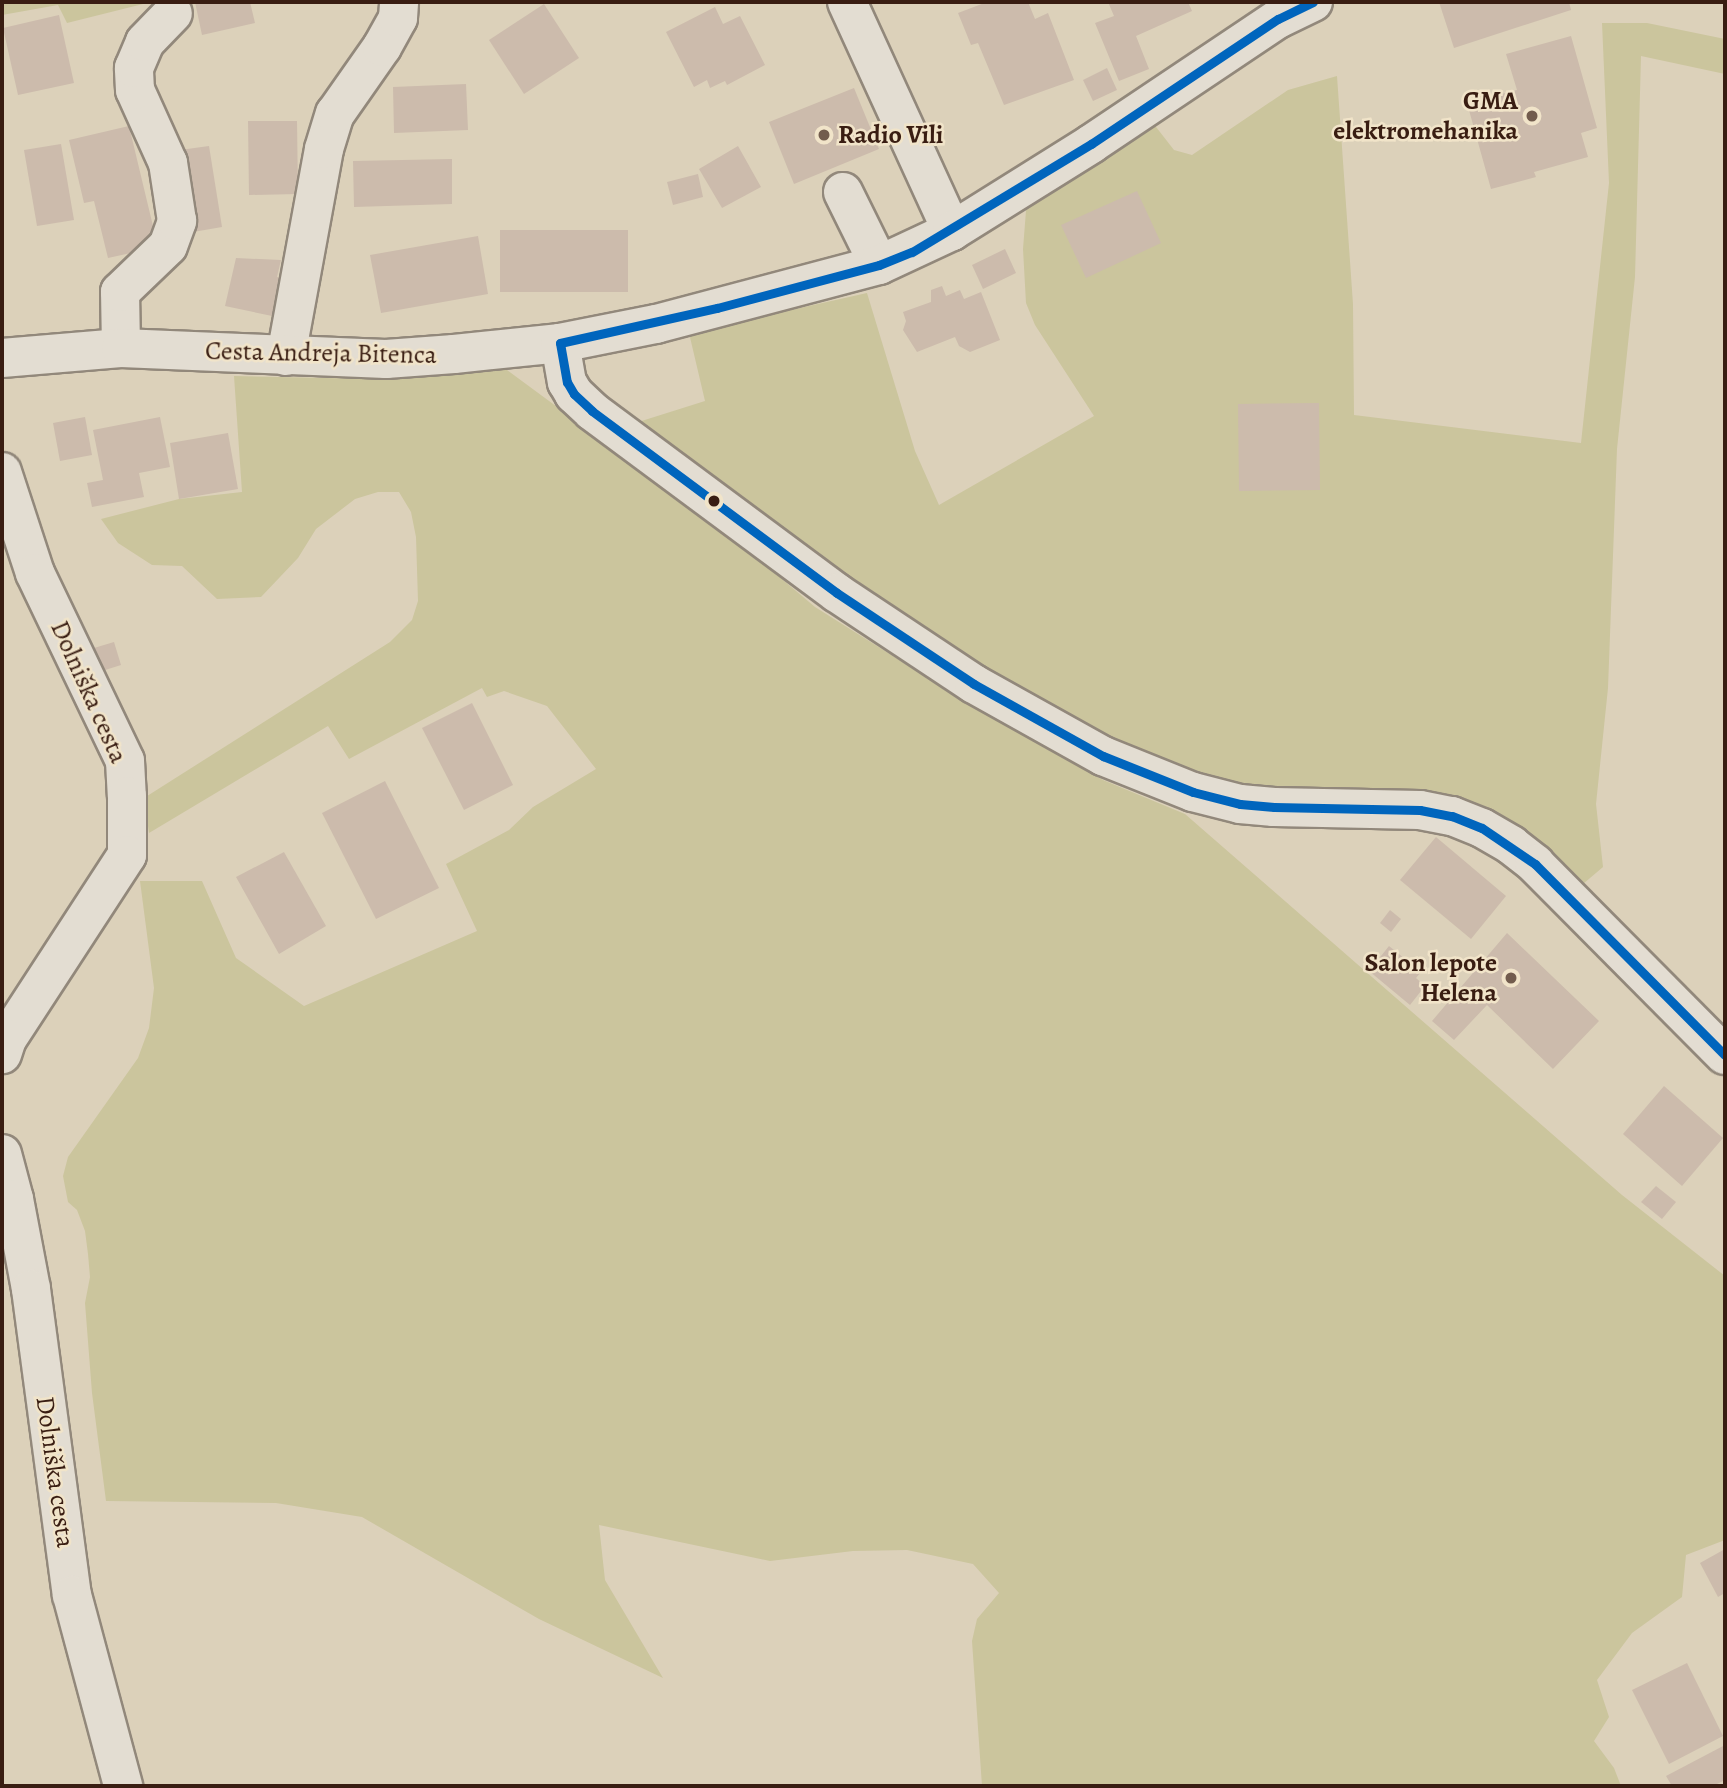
<!DOCTYPE html>
<html>
<head>
<meta charset="utf-8">
<style>
	body { margin:0 }
	#map { position:relative; width:1727px; height:1788px; overflow:hidden; background:#dcd1ba; font-family:Alegreya,serif }
	div>[style] { position:absolute }
	.green>* { inset:0; background:#cbc59d }
	.building>* { inset:0; background:#ccbbac }
	.roads { filter:drop-shadow(2px 0 #92887b) drop-shadow(-2px 0 #92887b) drop-shadow(0 2px #92887b) drop-shadow(0 -2px #92887b) }
	.minor>* { height:38px; margin:-19px; padding:0 19px; transform-origin:19px; border-radius:19px; background:#e3ddd2 }
	.bus-1>* { height:9px; margin:-4.5px; padding:0 4.5px; transform-origin:4.5px; border-radius:4.5px; background:#0065bd }
	.dots>* { width:19px; height:19px; translate:-50% -50%; box-sizing:border-box; border:4px solid #f1e4c9; border-radius:50% }
	span { translate:-50% -50%; white-space:nowrap; text-align:center; line-height:1.15; -webkit-text-stroke:5px #f1e4c9; paint-order:stroke }
	.poi-label { font-size:26px; color:#391d12; font-weight:700 }
	.right { translate:-100% -50%; text-align:right }
	.left { translate:0 -50%; text-align:left }
	.street-label { font-size:26px; color:#391d12 }
	.frame { position:absolute; inset:0; border:4px solid #391d12; pointer-events:none }
</style>
</head>
<body>
<div id="map">
	<div class="green">
		<div style="clip-path:polygon(2px 2px,151px 2px,67px 23px,58px 5px,2px 15px)"></div>
		<div style="clip-path:polygon(1602px 23px,1647px 23px,1725px 39px,1725px 74px,1641px 56px,1635px 277px,1617px 449px,1608px 688px,1596px 804px,1603px 867px,1583px 884px,1528px 834px,1500px 814px,1464px 801px,1351px 787px,1263px 787px,1222px 780px,1135px 751px,996px 677px,869px 595px,632px 424px,705px 401px,689px 333px,867px 293px,915px 451px,939px 505px,1094px 416px,1035px 325px,1026px 303px,1023px 249px,1027px 198px,1149px 118px,1174px 150px,1192px 155px,1288px 90px,1337px 76px,1353px 304px,1354px 415px,1581px 443px,1609px 183px)"></div>
		<div style="clip-path:polygon(503px 367px,720px 527px,815px 607px,982px 712px,1103px 780px,1185px 814px,1622px 1195px,1725px 1276px,1725px 1540px,1686px 1555px,1682px 1597px,1632px 1633px,1597px 1680px,1609px 1717px,1594px 1741px,1614px 1768px,1621px 1786px,982px 1786px,972px 1641px,977px 1619px,999px 1593px,973px 1564px,907px 1550px,853px 1551px,770px 1561px,599px 1525px,605px 1580px,663px 1678px,539px 1619px,362px 1517px,276px 1503px,106px 1501px,92px 1393px,85px 1303px,90px 1277px,88px 1254px,85px 1231px,77px 1210px,68px 1202px,63px 1176px,68px 1157px,138px 1058px,149px 1028px,154px 988px,140px 881px,202px 881px,236px 958px,304px 1006px,477px 931px,446px 864px,509px 830px,533px 807px,596px 769px,547px 706px,504px 691px,487px 697px,482px 688px,349px 759px,328px 726px,149px 833px,144px 798px,390px 642px,412px 620px,418px 601px,416px 537px,411px 512px,399px 492px,378px 492px,355px 499px,316px 529px,298px 558px,261px 597px,217px 599px,182px 566px,152px 565px,118px 543px,101px 519px,179px 499px,242px 492px,234px 376px,374px 379px)"></div>
	</div>
	<div class="building">
		<div style="clip-path:polygon(195px 2px,250px 2px,255px 23px,202px 35px)"></div>
		<div style="clip-path:polygon(987px 2px,1028px 2px,1035px 19px,1048px 13px,1074px 80px,1004px 105px,978px 43px,971px 45px,958px 13px)"></div>
		<div style="clip-path:polygon(1108px 2px,1188px 2px,1192px 11px,1136px 36px,1149px 69px,1119px 81px,1095px 23px,1114px 16px)"></div>
		<div style="clip-path:polygon(1439px 2px,1569px 2px,1571px 10px,1454px 48px)"></div>
		<div style="clip-path:polygon(544px 4px,579px 58px,524px 94px,489px 40px)"></div>
		<div style="clip-path:polygon(715px 7px,723px 24px,740px 16px,765px 65px,727px 85px,725px 81px,710px 88px,707px 80px,694px 87px,666px 32px)"></div>
		<div style="clip-path:polygon(59px 15px,74px 83px,18px 95px,3px 28px)"></div>
		<div style="clip-path:polygon(1571px 36px,1597px 128px,1581px 133px,1588px 157px,1534px 172px,1536px 177px,1491px 189px,1467px 103px,1517px 90px,1506px 54px)"></div>
		<div style="clip-path:polygon(1107px 68px,1117px 90px,1093px 101px,1083px 80px)"></div>
		<div style="clip-path:polygon(466px 84px,468px 130px,394px 133px,393px 87px)"></div>
		<div style="clip-path:polygon(854px 88px,879px 149px,794px 184px,769px 122px)"></div>
		<div style="clip-path:polygon(248px 121px,297px 121px,298px 194px,249px 195px)"></div>
		<div style="clip-path:polygon(129px 126px,158px 247px,108px 258px,94px 201px,84px 203px,69px 140px)"></div>
		<div style="clip-path:polygon(61px 144px,74px 220px,37px 226px,24px 150px)"></div>
		<div style="clip-path:polygon(209px 146px,222px 227px,193px 232px,180px 150px)"></div>
		<div style="clip-path:polygon(738px 146px,761px 187px,722px 208px,699px 169px)"></div>
		<div style="clip-path:polygon(452px 159px,452px 204px,354px 207px,353px 161px)"></div>
		<div style="clip-path:polygon(698px 174px,703px 197px,673px 205px,667px 182px)"></div>
		<div style="clip-path:polygon(1137px 191px,1161px 243px,1086px 278px,1061px 225px)"></div>
		<div style="clip-path:polygon(500px 230px,628px 230px,628px 292px,500px 292px)"></div>
		<div style="clip-path:polygon(478px 236px,488px 294px,381px 313px,370px 255px)"></div>
		<div style="clip-path:polygon(1005px 249px,1016px 273px,983px 289px,972px 265px)"></div>
		<div style="clip-path:polygon(236px 258px,281px 260px,277px 277px,285px 279px,277px 317px,225px 306px)"></div>
		<div style="clip-path:polygon(942px 286px,946px 296px,960px 290px,964px 299px,981px 292px,1000px 340px,970px 352px,959px 346px,955px 337px,917px 352px,903px 330px,906px 321px,903px 312px,931px 302px,931px 290px)"></div>
		<div style="clip-path:polygon(1319px 403px,1320px 490px,1239px 491px,1238px 404px)"></div>
		<div style="clip-path:polygon(85px 417px,92px 455px,60px 461px,53px 423px)"></div>
		<div style="clip-path:polygon(160px 417px,170px 467px,139px 473px,144px 497px,92px 507px,87px 483px,103px 480px,93px 430px)"></div>
		<div style="clip-path:polygon(228px 433px,238px 489px,179px 499px,170px 443px)"></div>
		<div style="clip-path:polygon(114px 642px,121px 665px,102px 671px,94px 648px)"></div>
		<div style="clip-path:polygon(472px 703px,513px 785px,464px 810px,422px 728px)"></div>
		<div style="clip-path:polygon(385px 781px,439px 888px,376px 919px,322px 813px)"></div>
		<div style="clip-path:polygon(1436px 837px,1506px 896px,1471px 939px,1400px 880px)"></div>
		<div style="clip-path:polygon(284px 852px,326px 926px,279px 954px,236px 877px)"></div>
		<div style="clip-path:polygon(1390px 910px,1401px 919px,1391px 932px,1380px 923px)"></div>
		<div style="clip-path:polygon(1507px 933px,1599px 1021px,1553px 1069px,1487px 1005px,1454px 1040px,1432px 1021px)"></div>
		<div style="clip-path:polygon(1389px 946px,1421px 972px,1416px 978px,1425px 986px,1410px 1005px,1369px 971px)"></div>
		<div style="clip-path:polygon(1664px 1086px,1723px 1138px,1682px 1186px,1623px 1134px)"></div>
		<div style="clip-path:polygon(1656px 1186px,1676px 1202px,1662px 1219px,1641px 1202px)"></div>
		<div style="clip-path:polygon(1725px 1549px,1725px 1593px,1718px 1597px,1700px 1563px)"></div>
		<div style="clip-path:polygon(1687px 1663px,1723px 1736px,1669px 1764px,1632px 1690px)"></div>
		<div style="clip-path:polygon(1725px 1745px,1725px 1780px,1713px 1786px,1672px 1786px,1666px 1776px)"></div>
	</div>
	<div class="roads">
		<div class="minor">
			<div style="left:847px;top:2px;width:252px;rotate:65.4deg"></div>
			<div style="left:843px;top:192px;width:81px;rotate:63.7deg"></div>
			<div style="left:560px;top:343px;width:40px;rotate:80deg"></div>
			<div style="left:567px;top:382px;width:14px;rotate:60deg"></div>
			<div style="left:574px;top:394px;width:25px;rotate:43deg"></div>
			<div style="left:592px;top:411px;width:305px;rotate:36.6deg"></div>
			<div style="left:837px;top:593px;width:164px;rotate:33.6deg"></div>
			<div style="left:974px;top:684px;width:148px;rotate:29.2deg"></div>
			<div style="left:1103px;top:756px;width:97px;rotate:21.8deg"></div>
			<div style="left:1193px;top:792px;width:49px;rotate:14.3deg"></div>
			<div style="left:1240px;top:804px;width:34px;rotate:5deg"></div>
			<div style="left:1274px;top:807px;width:146px;rotate:1.2deg"></div>
			<div style="left:1420px;top:810px;width:33px;rotate:11deg"></div>
			<div style="left:1452px;top:816px;width:32px;rotate:22deg"></div>
			<div style="left:1482px;top:828px;width:34px;rotate:30deg"></div>
			<div style="left:1511px;top:845px;width:31px;rotate:38deg"></div>
			<div style="left:1535px;top:864px;width:269px;rotate:45.2deg"></div>
			<div style="left:121px;top:348px;width:56px;rotate:-91deg"></div>
			<div style="left:120px;top:292px;width:66px;rotate:-43.8deg"></div>
			<div style="left:168px;top:246px;width:27px;rotate:-70deg"></div>
			<div style="left:177px;top:221px;width:59px;rotate:-98.8deg"></div>
			<div style="left:168px;top:163px;width:80px;rotate:-114.3deg"></div>
			<div style="left:135px;top:90px;width:22px;rotate:-93deg"></div>
			<div style="left:134px;top:68px;width:28px;rotate:-67deg"></div>
			<div style="left:145px;top:42px;width:40px;rotate:-46deg"></div>
			<div style="left:286px;top:356px;width:210px;rotate:-79.6deg"></div>
			<div style="left:324px;top:149px;width:37px;rotate:-73deg"></div>
			<div style="left:335px;top:114px;width:82px;rotate:-55deg"></div>
			<div style="left:382px;top:47px;width:33px;rotate:-61deg"></div>
			<div style="left:398px;top:18px;width:16px;rotate:-86deg"></div>
			<div style="left:2px;top:358px;width:119px;rotate:-4.8deg"></div>
			<div style="left:121px;top:348px;width:265px;rotate:2.4deg"></div>
			<div style="left:386px;top:359px;width:68px;rotate:-4.2deg"></div>
			<div style="left:454px;top:354px;width:107px;rotate:-5.9deg"></div>
			<div style="left:560px;top:343px;width:98px;rotate:-11.2deg"></div>
			<div style="left:656px;top:324px;width:231px;rotate:-14.8deg"></div>
			<div style="left:879px;top:265px;width:81px;rotate:-25deg"></div>
			<div style="left:952px;top:231px;width:164px;rotate:-32deg"></div>
			<div style="left:1091px;top:144px;width:225px;rotate:-33.8deg"></div>
			<div style="left:1278px;top:19px;width:39px;rotate:-26deg"></div>
			<div style="left:2px;top:472px;width:106px;rotate:71.9deg"></div>
			<div style="left:35px;top:573px;width:208px;rotate:64.4deg"></div>
			<div style="left:125px;top:761px;width:35px;rotate:87deg"></div>
			<div style="left:127px;top:796px;width:59px;rotate:90deg"></div>
			<div style="left:127px;top:855px;width:220px;rotate:123.1deg"></div>
			<div style="left:7px;top:1039px;width:16px;rotate:108deg"></div>
			<div style="left:2px;top:1154px;width:47px;rotate:75.1deg"></div>
			<div style="left:14px;top:1199px;width:92px;rotate:79.3deg"></div>
			<div style="left:31px;top:1289px;width:309px;rotate:82.4deg"></div>
			<div style="left:72px;top:1595px;width:198px;rotate:75deg"></div>
		</div>
	</div>
	<div class="bus-1">
		<div style="left:560px;top:343px;width:40px;rotate:80deg"></div>
		<div style="left:567px;top:382px;width:14px;rotate:60deg"></div>
		<div style="left:574px;top:394px;width:25px;rotate:43deg"></div>
		<div style="left:592px;top:411px;width:305px;rotate:36.6deg"></div>
		<div style="left:837px;top:593px;width:164px;rotate:33.6deg"></div>
		<div style="left:974px;top:684px;width:148px;rotate:29.2deg"></div>
		<div style="left:1103px;top:756px;width:97px;rotate:21.8deg"></div>
		<div style="left:1193px;top:792px;width:49px;rotate:14.3deg"></div>
		<div style="left:1240px;top:804px;width:34px;rotate:5deg"></div>
		<div style="left:1274px;top:807px;width:146px;rotate:1.2deg"></div>
		<div style="left:1420px;top:810px;width:33px;rotate:11deg"></div>
		<div style="left:1452px;top:816px;width:32px;rotate:22deg"></div>
		<div style="left:1482px;top:828px;width:64px;rotate:34.2deg"></div>
		<div style="left:1535px;top:864px;width:269px;rotate:45.2deg"></div>
		<div style="left:560px;top:343px;width:161px;rotate:-12.6deg"></div>
		<div style="left:717px;top:308px;width:168px;rotate:-14.9deg"></div>
		<div style="left:879px;top:265px;width:35px;rotate:-22deg"></div>
		<div style="left:912px;top:252px;width:209px;rotate:-31.1deg"></div>
		<div style="left:1091px;top:144px;width:225px;rotate:-33.8deg"></div>
		<div style="left:1278px;top:19px;width:39px;rotate:-26deg"></div>
	</div>
	<div class="dots">
		<div style="left:1532px;top:116px;background:#725c4d"></div>
		<div style="left:824px;top:135px;background:#725c4d"></div>
		<div style="left:714px;top:501px;background:#391d12"></div>
		<div style="left:1511px;top:978px;background:#725c4d"></div>
	</div>
	<div class="poi-label">
		<span class="right" style="left:1518px;top:116px">GMA<br>elektromehanika</span>
		<span class="left" style="left:838px;top:135px">Radio Vili</span>
		<span class="right" style="left:1497px;top:978px">Salon lepote<br>Helena</span>
	</div>
	<div class="street-label">
		<span style="left:321px;top:353px;rotate:1deg">Cesta Andreja Bitenca</span>
		<span style="left:89px;top:692px;rotate:66deg">Dolniška cesta</span>
		<span style="left:55px;top:1472px;rotate:82deg">Dolniška cesta</span>
	</div>
	<div class="frame"></div>
</div>
</body>
</html>
